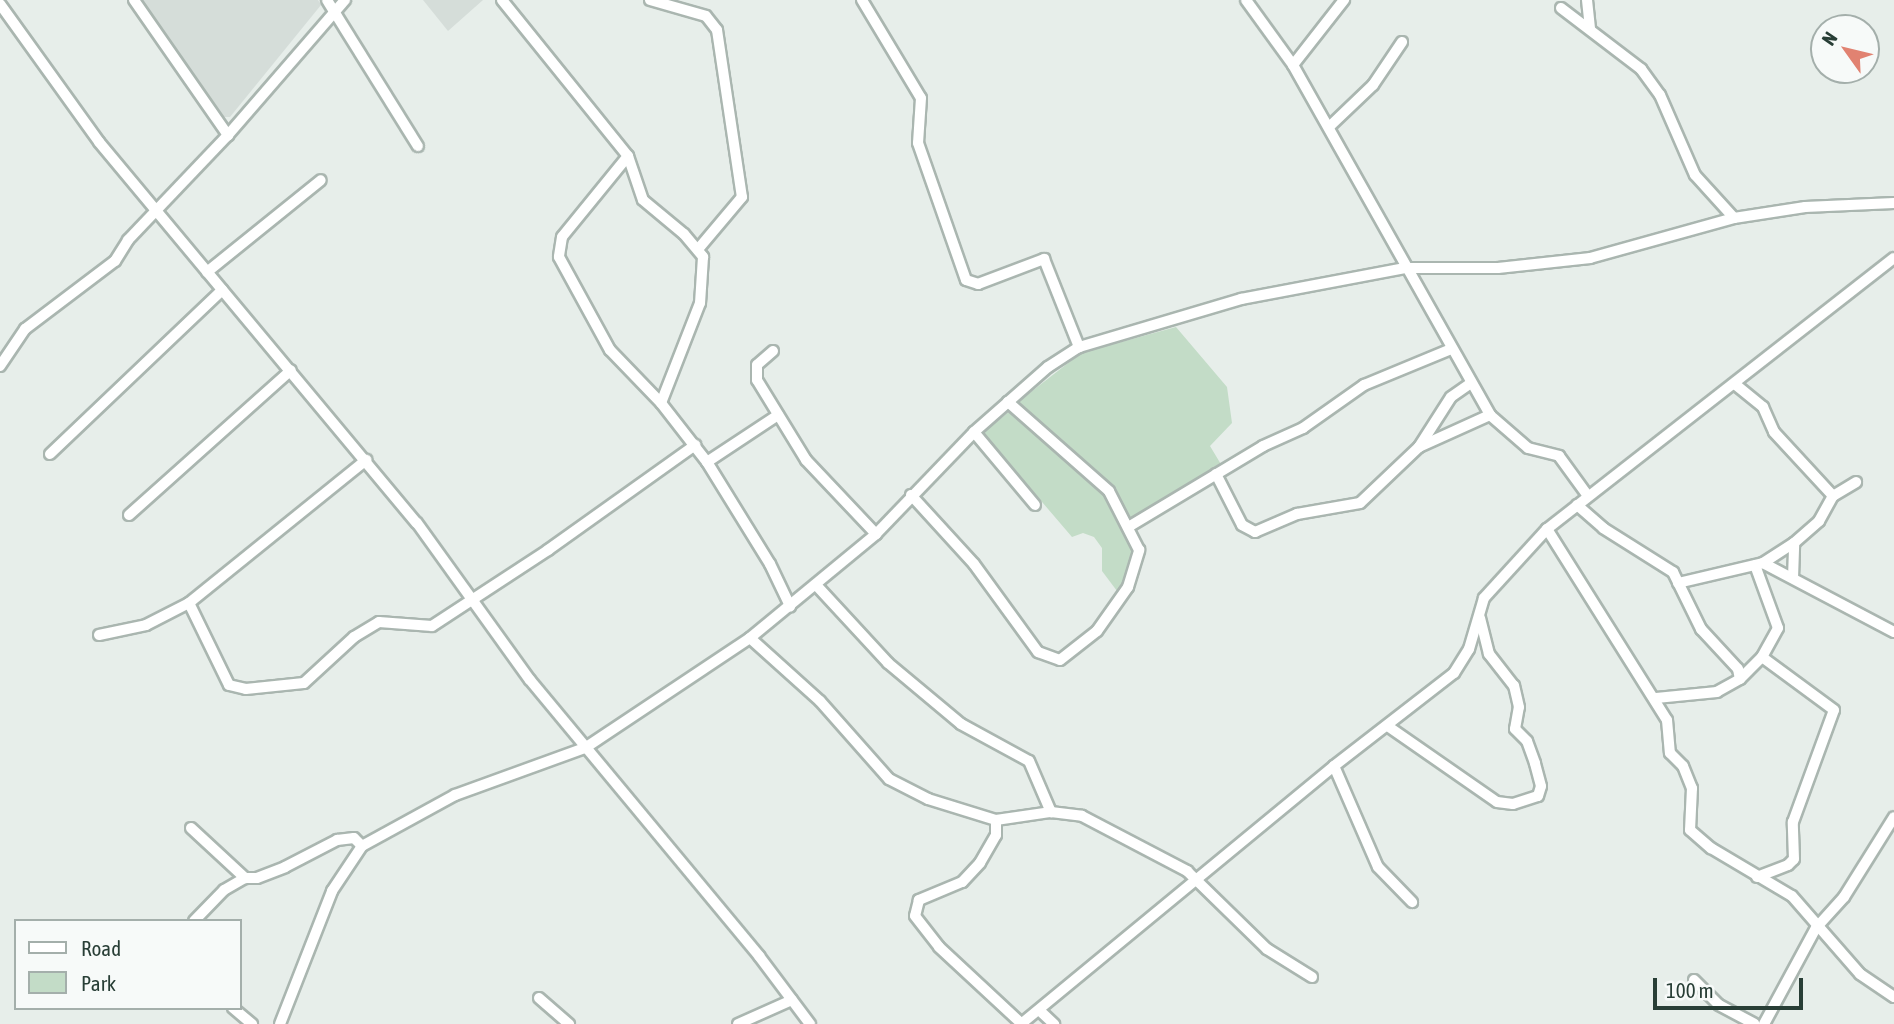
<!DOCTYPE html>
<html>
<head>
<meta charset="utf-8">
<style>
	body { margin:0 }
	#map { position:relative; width:1894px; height:1024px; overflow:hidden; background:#e7eeea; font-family:"Asap Condensed",sans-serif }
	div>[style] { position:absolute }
	.built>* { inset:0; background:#d5ddd9 }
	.green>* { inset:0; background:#c3dcc7 }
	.roads { filter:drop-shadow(2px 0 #aab6b0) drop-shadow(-2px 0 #aab6b0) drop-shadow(0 2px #aab6b0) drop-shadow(0 -2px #aab6b0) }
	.minor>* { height:10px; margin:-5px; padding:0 5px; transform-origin:5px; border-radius:5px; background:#fff }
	span { translate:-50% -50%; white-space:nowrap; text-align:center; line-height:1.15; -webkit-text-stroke:5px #f7faf9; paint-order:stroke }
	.legend { position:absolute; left:14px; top:919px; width:228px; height:91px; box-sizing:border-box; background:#f7faf9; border:2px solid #a4afab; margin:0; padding:9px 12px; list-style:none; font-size:21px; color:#283e36 }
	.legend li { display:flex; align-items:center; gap:14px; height:35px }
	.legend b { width:35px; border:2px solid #a4afab }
	.north { position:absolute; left:1810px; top:14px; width:70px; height:70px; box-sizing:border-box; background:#f7faf9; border:2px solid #a4afab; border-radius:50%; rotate:304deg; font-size:19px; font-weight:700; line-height:28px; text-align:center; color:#283e36 }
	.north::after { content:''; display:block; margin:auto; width:24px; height:32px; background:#e18271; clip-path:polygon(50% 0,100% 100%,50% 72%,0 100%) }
	.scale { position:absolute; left:1653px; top:978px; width:150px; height:32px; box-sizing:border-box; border:4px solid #283e36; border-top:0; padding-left:9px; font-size:21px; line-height:24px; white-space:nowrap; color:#283e36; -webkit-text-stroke:5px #f7faf9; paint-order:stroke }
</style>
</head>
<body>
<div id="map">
	<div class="built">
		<div style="clip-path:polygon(142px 0,318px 0,321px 5px,230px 117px,223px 117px)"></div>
		<div style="clip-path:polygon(423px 0,483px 0,448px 31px)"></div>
	</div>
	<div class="green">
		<div style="clip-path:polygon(1176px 327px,1227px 387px,1232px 423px,1210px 446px,1222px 466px,1130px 519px,1105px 480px,1018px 402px,1081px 353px)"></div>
		<div style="clip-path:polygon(1010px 411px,1103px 493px,1132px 549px,1131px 568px,1117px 591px,1102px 571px,1102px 548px,1094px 537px,1083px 533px,1072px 537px,983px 433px)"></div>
	</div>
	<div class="roads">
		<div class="minor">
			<div style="left:134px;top:0;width:165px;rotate:55.2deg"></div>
			<div style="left:327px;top:0;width:172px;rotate:58.1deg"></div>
			<div style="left:502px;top:0;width:201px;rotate:51.1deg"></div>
			<div style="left:628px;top:156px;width:46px;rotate:71.2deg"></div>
			<div style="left:643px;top:200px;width:53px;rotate:39.7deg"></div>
			<div style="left:684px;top:234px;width:30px;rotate:50deg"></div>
			<div style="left:703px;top:257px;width:46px;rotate:93.7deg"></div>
			<div style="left:700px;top:303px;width:107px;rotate:111.3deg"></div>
			<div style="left:650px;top:0;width:58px;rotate:15.9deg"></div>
			<div style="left:706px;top:16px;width:18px;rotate:52deg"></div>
			<div style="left:717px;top:30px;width:169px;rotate:81.5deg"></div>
			<div style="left:742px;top:197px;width:67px;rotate:130.1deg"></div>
			<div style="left:862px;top:0;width:114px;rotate:59deg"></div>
			<div style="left:921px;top:98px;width:45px;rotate:93.8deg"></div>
			<div style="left:918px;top:143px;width:145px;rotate:70.7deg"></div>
			<div style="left:966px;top:280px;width:13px;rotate:18deg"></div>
			<div style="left:978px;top:284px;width:71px;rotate:-20.7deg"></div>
			<div style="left:1044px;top:259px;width:95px;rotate:68.3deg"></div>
			<div style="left:1246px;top:0;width:80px;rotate:54.1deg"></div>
			<div style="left:1293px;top:65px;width:402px;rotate:60.6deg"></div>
			<div style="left:1490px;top:415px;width:50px;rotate:41deg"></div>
			<div style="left:1528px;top:448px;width:32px;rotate:14deg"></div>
			<div style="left:1559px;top:456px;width:49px;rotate:54.1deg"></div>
			<div style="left:1587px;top:0;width:29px;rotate:84deg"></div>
			<div style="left:0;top:4px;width:170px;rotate:54.3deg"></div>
			<div style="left:99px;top:142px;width:496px;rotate:50.2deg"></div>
			<div style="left:417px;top:523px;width:193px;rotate:54.3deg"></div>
			<div style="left:530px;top:680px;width:359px;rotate:50.3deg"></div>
			<div style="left:759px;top:956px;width:85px;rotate:53.1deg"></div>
			<div style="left:1561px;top:8px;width:101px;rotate:37.3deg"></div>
			<div style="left:1641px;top:69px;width:32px;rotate:54deg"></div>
			<div style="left:1660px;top:95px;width:87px;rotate:66.4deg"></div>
			<div style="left:1695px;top:175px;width:58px;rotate:47.8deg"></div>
			<div style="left:1293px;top:65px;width:83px;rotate:-51.9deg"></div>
			<div style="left:1329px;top:127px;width:61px;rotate:-43.7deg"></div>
			<div style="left:1373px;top:85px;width:52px;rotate:-56deg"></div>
			<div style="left:628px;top:156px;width:104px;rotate:129.2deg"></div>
			<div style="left:562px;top:237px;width:20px;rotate:99deg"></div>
			<div style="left:559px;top:257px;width:106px;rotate:61.3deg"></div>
			<div style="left:610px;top:350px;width:74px;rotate:46.1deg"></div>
			<div style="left:661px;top:403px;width:75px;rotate:52.1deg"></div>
			<div style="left:707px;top:462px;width:120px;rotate:58.3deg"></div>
			<div style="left:770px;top:564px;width:47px;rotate:64.5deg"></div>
			<div style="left:207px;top:272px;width:146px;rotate:-38.9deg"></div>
			<div style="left:773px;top:351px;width:21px;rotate:139deg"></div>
			<div style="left:757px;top:365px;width:15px;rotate:90deg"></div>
			<div style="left:757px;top:380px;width:94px;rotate:58.5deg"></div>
			<div style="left:806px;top:460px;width:102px;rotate:46.6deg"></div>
			<div style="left:0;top:366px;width:45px;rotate:-56deg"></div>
			<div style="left:25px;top:329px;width:113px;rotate:-37.1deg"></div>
			<div style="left:115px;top:261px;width:25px;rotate:-58deg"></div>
			<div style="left:128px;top:240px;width:145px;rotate:-46.4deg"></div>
			<div style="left:228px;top:135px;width:179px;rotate:-49.1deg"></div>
			<div style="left:1736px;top:385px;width:35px;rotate:39deg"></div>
			<div style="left:1763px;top:407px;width:27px;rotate:66deg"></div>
			<div style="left:1774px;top:432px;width:87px;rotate:47.3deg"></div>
			<div style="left:974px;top:432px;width:95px;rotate:50.1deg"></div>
			<div style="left:1419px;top:447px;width:59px;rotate:-57.4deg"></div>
			<div style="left:1451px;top:397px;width:24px;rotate:-35deg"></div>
			<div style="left:50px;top:454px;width:238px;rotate:-43.6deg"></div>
			<div style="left:707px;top:462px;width:85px;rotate:-33.5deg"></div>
			<div style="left:1216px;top:474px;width:57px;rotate:63deg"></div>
			<div style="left:1242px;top:525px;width:15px;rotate:28deg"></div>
			<div style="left:1255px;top:532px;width:46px;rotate:-23.2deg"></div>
			<div style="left:1297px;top:514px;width:64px;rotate:-9.9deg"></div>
			<div style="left:1360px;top:503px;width:81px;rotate:-43.5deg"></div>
			<div style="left:1419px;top:447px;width:78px;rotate:-24.3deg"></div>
			<div style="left:911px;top:495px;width:93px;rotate:47.6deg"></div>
			<div style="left:974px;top:564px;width:109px;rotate:54deg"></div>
			<div style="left:1038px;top:652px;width:23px;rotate:20deg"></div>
			<div style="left:1060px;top:660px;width:47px;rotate:-38.1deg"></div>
			<div style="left:1097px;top:631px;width:54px;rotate:-54.8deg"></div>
			<div style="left:1128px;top:587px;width:39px;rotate:-73deg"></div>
			<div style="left:1139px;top:550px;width:66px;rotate:-117deg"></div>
			<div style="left:1109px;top:491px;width:135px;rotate:-138.6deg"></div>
			<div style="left:1577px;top:505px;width:35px;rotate:41deg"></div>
			<div style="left:1603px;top:528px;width:83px;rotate:32.2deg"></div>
			<div style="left:1673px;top:572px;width:64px;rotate:63.8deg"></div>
			<div style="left:1701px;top:629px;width:54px;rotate:47.2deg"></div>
			<div style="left:1738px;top:669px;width:10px;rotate:79deg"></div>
			<div style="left:1740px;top:679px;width:26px;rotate:151deg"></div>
			<div style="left:1717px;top:692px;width:61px;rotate:174.4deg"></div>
			<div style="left:129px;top:515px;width:217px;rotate:-41.8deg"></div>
			<div style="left:1130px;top:526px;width:155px;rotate:-31deg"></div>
			<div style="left:1263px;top:446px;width:44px;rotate:-24.2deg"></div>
			<div style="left:1303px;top:428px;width:75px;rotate:-35.2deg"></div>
			<div style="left:1364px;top:385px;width:94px;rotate:-22.5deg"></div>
			<div style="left:1547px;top:529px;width:226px;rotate:57.9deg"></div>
			<div style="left:1667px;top:720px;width:33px;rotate:85deg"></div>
			<div style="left:1670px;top:753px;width:18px;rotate:45deg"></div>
			<div style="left:1683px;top:766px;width:24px;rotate:68deg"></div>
			<div style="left:1692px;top:788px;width:42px;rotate:92.7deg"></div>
			<div style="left:1690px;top:830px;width:28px;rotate:41deg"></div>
			<div style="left:1711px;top:848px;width:94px;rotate:30.7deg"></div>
			<div style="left:1792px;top:896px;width:103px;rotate:48.9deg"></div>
			<div style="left:1860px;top:974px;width:41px;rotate:34.1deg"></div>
			<div style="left:1763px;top:563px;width:148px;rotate:27.8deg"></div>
			<div style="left:1793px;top:578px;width:35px;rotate:-88deg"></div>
			<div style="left:1678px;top:583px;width:87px;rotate:-13.2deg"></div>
			<div style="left:1763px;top:563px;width:37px;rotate:-33deg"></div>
			<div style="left:1794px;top:543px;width:33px;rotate:-41deg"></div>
			<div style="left:1819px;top:521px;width:29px;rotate:-61deg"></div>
			<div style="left:1833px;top:496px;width:27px;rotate:-31deg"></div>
			<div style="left:817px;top:586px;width:105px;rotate:47.3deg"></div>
			<div style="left:888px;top:663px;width:95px;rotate:39.9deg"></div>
			<div style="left:961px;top:724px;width:77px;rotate:28.6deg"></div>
			<div style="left:1029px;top:761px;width:56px;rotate:66.7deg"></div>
			<div style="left:1051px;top:812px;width:31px;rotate:7deg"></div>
			<div style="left:1082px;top:816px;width:119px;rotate:27.6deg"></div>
			<div style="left:1187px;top:871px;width:112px;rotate:44.3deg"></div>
			<div style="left:1267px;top:949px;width:53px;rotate:31.9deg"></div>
			<div style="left:189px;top:603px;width:91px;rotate:64deg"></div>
			<div style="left:229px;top:685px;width:17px;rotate:13deg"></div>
			<div style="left:246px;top:689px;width:58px;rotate:-5.9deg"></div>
			<div style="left:304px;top:683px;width:68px;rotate:-42.6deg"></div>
			<div style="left:354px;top:637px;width:29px;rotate:-31deg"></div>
			<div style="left:379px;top:622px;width:53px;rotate:4.3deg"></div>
			<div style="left:432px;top:626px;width:139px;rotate:-33.2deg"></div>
			<div style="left:548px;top:550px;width:181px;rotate:-35.5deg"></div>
			<div style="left:99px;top:635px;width:48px;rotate:-12deg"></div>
			<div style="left:146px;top:625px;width:48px;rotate:-27.1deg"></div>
			<div style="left:189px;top:603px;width:228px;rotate:-38.9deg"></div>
			<div style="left:750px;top:638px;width:94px;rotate:42deg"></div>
			<div style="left:820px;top:701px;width:104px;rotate:48.5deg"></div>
			<div style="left:889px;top:779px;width:44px;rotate:27.1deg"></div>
			<div style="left:928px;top:799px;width:71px;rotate:17.2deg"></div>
			<div style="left:996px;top:820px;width:56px;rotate:-8.3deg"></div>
			<div style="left:1740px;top:679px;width:31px;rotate:-45deg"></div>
			<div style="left:1762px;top:657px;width:33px;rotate:-61deg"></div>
			<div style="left:1778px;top:628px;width:67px;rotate:-110.1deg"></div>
			<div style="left:1389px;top:727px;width:131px;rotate:34.8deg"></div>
			<div style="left:1497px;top:802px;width:16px;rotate:7deg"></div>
			<div style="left:1513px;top:804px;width:26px;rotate:-18deg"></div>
			<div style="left:1538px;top:796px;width:10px;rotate:-73deg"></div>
			<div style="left:1541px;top:786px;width:24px;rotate:-105deg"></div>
			<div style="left:1535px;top:763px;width:23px;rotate:-110deg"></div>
			<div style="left:1527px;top:741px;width:17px;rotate:-135deg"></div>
			<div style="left:1515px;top:729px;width:22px;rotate:-80deg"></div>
			<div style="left:1519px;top:707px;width:22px;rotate:-103deg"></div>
			<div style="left:1514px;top:686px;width:41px;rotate:-128deg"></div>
			<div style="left:1489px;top:654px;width:37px;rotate:-104deg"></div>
			<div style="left:1334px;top:766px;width:110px;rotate:66.5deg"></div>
			<div style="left:1378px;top:867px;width:49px;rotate:45.8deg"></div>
			<div style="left:996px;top:820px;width:15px;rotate:90deg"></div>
			<div style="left:996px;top:835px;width:32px;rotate:120deg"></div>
			<div style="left:980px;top:863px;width:26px;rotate:133deg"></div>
			<div style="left:962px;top:882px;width:47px;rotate:157.3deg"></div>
			<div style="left:919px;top:900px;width:16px;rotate:104deg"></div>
			<div style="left:915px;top:916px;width:39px;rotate:52deg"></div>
			<div style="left:939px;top:947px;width:113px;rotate:42.9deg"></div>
			<div style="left:191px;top:828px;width:74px;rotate:42.8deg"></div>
			<div style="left:245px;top:878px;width:12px"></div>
			<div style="left:257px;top:878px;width:30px;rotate:-21deg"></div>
			<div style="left:285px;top:867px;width:59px;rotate:-27.4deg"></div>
			<div style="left:337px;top:840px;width:17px;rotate:-7deg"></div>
			<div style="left:354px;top:838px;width:11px;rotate:45deg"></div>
			<div style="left:1757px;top:877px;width:33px;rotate:-21deg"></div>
			<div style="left:1788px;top:865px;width:8px;rotate:-45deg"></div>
			<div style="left:1794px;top:859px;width:37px;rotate:-92deg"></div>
			<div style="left:1793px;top:822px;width:119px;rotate:-69.9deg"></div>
			<div style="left:1834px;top:710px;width:89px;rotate:-143.6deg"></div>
			<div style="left:194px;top:921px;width:43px;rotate:-45.9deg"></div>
			<div style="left:224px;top:890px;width:24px;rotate:-30deg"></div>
			<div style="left:1694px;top:980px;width:35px;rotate:45deg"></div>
			<div style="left:1719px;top:1005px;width:40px;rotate:28deg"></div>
			<div style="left:539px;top:998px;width:40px;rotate:41deg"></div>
			<div style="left:233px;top:1008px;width:25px;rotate:40deg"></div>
			<div style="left:1039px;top:1010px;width:21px;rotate:43deg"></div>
			<div style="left:280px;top:1024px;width:143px;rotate:-68.6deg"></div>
			<div style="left:332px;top:891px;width:54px;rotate:-56.3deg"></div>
			<div style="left:362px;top:846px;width:106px;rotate:-28.7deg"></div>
			<div style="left:455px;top:795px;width:138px;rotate:-19.9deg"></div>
			<div style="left:585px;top:748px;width:198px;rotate:-33.7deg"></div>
			<div style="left:750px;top:638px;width:163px;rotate:-39.5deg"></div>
			<div style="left:876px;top:534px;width:141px;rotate:-46.1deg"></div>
			<div style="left:974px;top:432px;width:98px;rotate:-41.3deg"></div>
			<div style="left:1048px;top:367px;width:37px;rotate:-33deg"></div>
			<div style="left:1079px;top:347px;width:169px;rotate:-16.5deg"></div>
			<div style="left:1241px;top:299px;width:167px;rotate:-10.7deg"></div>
			<div style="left:1405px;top:268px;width:93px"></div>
			<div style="left:1498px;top:268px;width:93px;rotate:-6.2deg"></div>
			<div style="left:1590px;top:258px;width:149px;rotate:-15.5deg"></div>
			<div style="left:1734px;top:218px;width:72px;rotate:-8.8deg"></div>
			<div style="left:1805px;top:207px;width:89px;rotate:-2.6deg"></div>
			<div style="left:738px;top:1024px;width:59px;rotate:-24deg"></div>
			<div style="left:1021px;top:1024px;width:406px;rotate:-39.5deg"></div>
			<div style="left:1334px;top:766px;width:152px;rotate:-37.8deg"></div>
			<div style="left:1454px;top:673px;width:28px;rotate:-58deg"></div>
			<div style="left:1469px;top:649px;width:53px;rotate:-73.6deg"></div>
			<div style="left:1484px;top:598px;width:93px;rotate:-47.6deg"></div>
			<div style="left:1547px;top:529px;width:440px;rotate:-38deg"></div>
			<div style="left:1764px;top:1024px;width:109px;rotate:-61.6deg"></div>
			<div style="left:1816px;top:928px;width:42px;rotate:-47.9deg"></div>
			<div style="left:1844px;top:897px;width:94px;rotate:-58deg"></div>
		</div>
	</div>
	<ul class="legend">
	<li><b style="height:9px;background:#fff"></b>Road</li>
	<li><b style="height:19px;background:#c3dcc7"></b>Park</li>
	</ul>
	<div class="north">N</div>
	<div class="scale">100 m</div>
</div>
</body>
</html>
